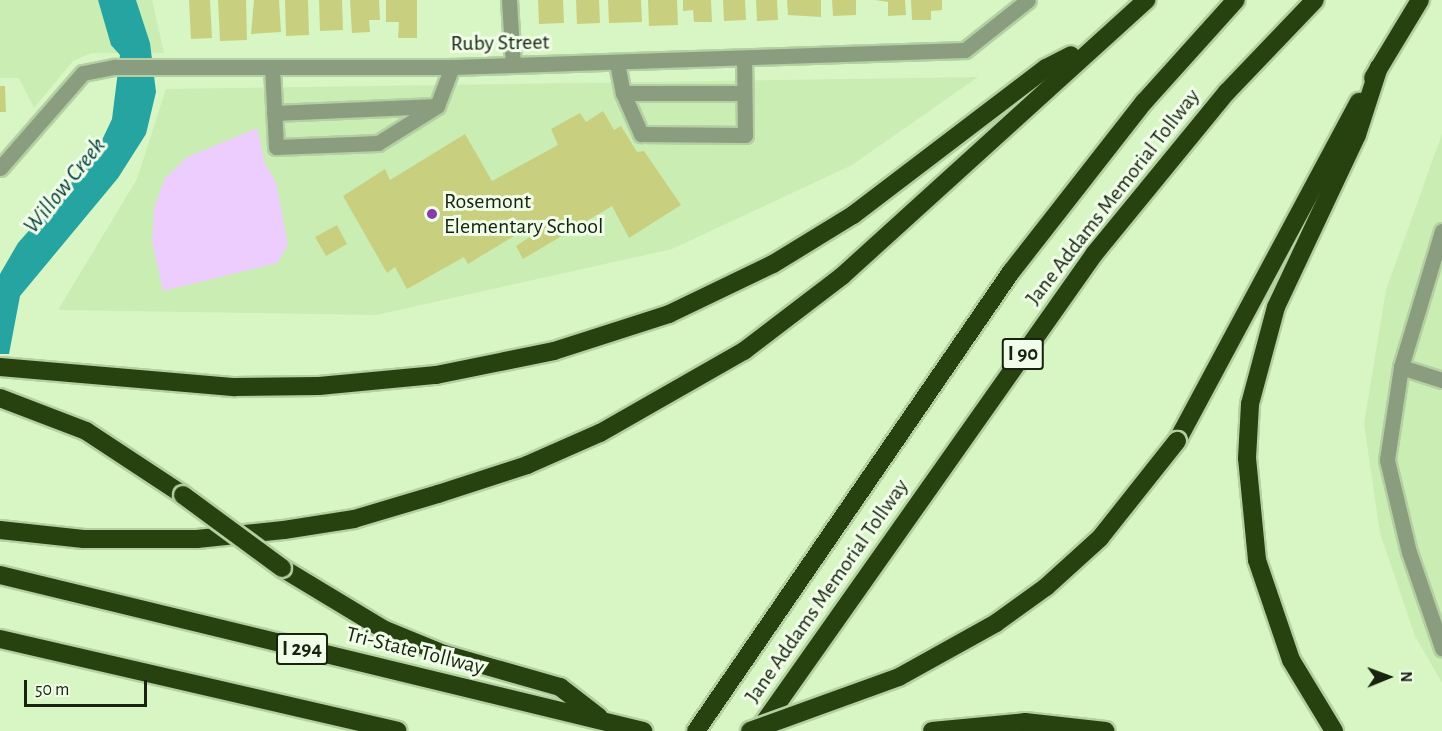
<!DOCTYPE html>
<html>
<head>
<meta charset="utf-8">
<style>
	body { margin:0 }
	#map { position:relative; width:1442px; height:731px; overflow:hidden; background:#d7f6c3; font-family:"Alegreya Sans",sans-serif }
	div>[style] { position:absolute }
	.built>* { inset:0; background:#caedb3 }
	.green>* { inset:0; background:#eccdfe }
	.water>* { inset:0; background:#25a4a2 }
	.building>* { inset:0; background:#c8d07f }
	.roads { filter:drop-shadow(2px 0 #b4d0a3) drop-shadow(-2px 0 #b4d0a3) drop-shadow(0 2px #b4d0a3) drop-shadow(0 -2px #b4d0a3) }
	.minor>* { height:15px; margin:-7.5px; padding:0 7.5px; transform-origin:7.5px; border-radius:7.5px; background:#8b9d7f }
	.highway>* { height:18px; margin:-9px; padding:0 9px; transform-origin:9px; border-radius:9px; background:#27420f }
	.bridges { filter:drop-shadow(2px 0 #b4d0a3) drop-shadow(-2px 0 #b4d0a3) drop-shadow(0 2px #b4d0a3) drop-shadow(0 -2px #b4d0a3) }
	.highway-bridge>* { height:18px; margin:-9px; padding:0 9px; transform-origin:9px; border-radius:9px; background:#27420f }
	.dots>* { width:16px; height:16px; translate:-50% -50%; box-sizing:border-box; border:3px solid #f0fde8; border-radius:50% }
	span { translate:-50% -50%; white-space:nowrap; text-align:center; line-height:1.15; -webkit-text-stroke:6px #f0fde8; paint-order:stroke }
	.shield-label span { padding:2px 4px; background:#f0fde8; border:2px solid; border-radius:4px; -webkit-text-stroke-width:0 }
	.shield-label { font-size:21px; color:#17220f; font-weight:700 }
	.street-label { font-size:22px; color:#17220f }
	.poi-label { font-size:22px; color:#17220f }
	.left { translate:0 -50%; text-align:left }
	.water-label { font-size:24px; color:#073f3e; font-style:italic }
	.north { position:absolute; left:1358px; top:647px; width:60px; height:60px; -webkit-text-stroke:4px #f0fde8; paint-order:stroke; rotate:89deg; font-size:16px; font-weight:700; line-height:24px; text-align:center; color:#17220f }
	.north::after { content:''; display:block; margin:auto; width:21px; height:27px; background:#17220f; clip-path:polygon(50% 0,100% 100%,50% 72%,0 100%) }
	.scale { position:absolute; left:24px; top:680px; width:123px; height:27px; box-sizing:border-box; border:3px solid #17220f; border-top:0; padding-left:8px; font-size:18px; line-height:21px; white-space:nowrap; color:#17220f; -webkit-text-stroke:4px #f0fde8; paint-order:stroke }
</style>
</head>
<body>
<div id="map">
	<div class="built">
		<div style="clip-path:polygon(0 0,152px 0,164px 53px,91px 53px,73px 61px,34px 108px,19px 78px,0 78px)"></div>
		<div style="clip-path:polygon(978px 77px,852px 165px,672px 249px,376px 315px,58px 310px,137px 179px,166px 89px)"></div>
		<div style="clip-path:polygon(1442px 134px,1442px 683px,1415px 636px,1380px 533px,1364px 424px,1386px 290px)"></div>
	</div>
	<div class="green">
		<div style="clip-path:polygon(257px 128px,265px 164px,276px 182px,288px 245px,277px 263px,163px 291px,152px 241px,154px 208px,165px 178px,187px 157px)"></div>
	</div>
	<div class="water">
		<div style="clip-path:polygon(98px 0,136px 0,150px 43px,156px 92px,146px 134px,118px 178px,20px 296px,9px 354px,0 354px,0 274px,18px 243px,94px 157px,112px 119px,120px 55px,111px 45px)"></div>
	</div>
	<div class="building">
		<div style="clip-path:polygon(189px 0,210px 0,212px 38px,191px 39px)"></div>
		<div style="clip-path:polygon(218px 0,246px 0,247px 40px,220px 41px)"></div>
		<div style="clip-path:polygon(254px 0,279px 0,281px 32px,251px 34px)"></div>
		<div style="clip-path:polygon(285px 0,308px 0,309px 35px,286px 36px)"></div>
		<div style="clip-path:polygon(319px 0,342px 0,343px 30px,320px 31px)"></div>
		<div style="clip-path:polygon(350px 0,379px 0,380px 20px,369px 20px,370px 32px,352px 33px)"></div>
		<div style="clip-path:polygon(386px 0,417px 0,417px 38px,398px 38px,399px 22px,386px 22px)"></div>
		<div style="clip-path:polygon(538px 0,563px 0,564px 23px,539px 24px)"></div>
		<div style="clip-path:polygon(576px 0,599px 0,600px 23px,577px 24px)"></div>
		<div style="clip-path:polygon(608px 0,641px 0,642px 22px,609px 23px)"></div>
		<div style="clip-path:polygon(648px 0,677px 0,678px 25px,649px 26px)"></div>
		<div style="clip-path:polygon(683px 0,711px 0,712px 22px,694px 22px,693px 10px,683px 11px)"></div>
		<div style="clip-path:polygon(723px 0,745px 0,746px 20px,724px 21px)"></div>
		<div style="clip-path:polygon(756px 0,777px 0,778px 20px,757px 21px)"></div>
		<div style="clip-path:polygon(787px 0,821px 0,821px 17px,788px 15px)"></div>
		<div style="clip-path:polygon(832px 0,856px 0,856px 15px,833px 16px)"></div>
		<div style="clip-path:polygon(875px 0,905px 0,906px 15px,888px 16px,888px 2px)"></div>
		<div style="clip-path:polygon(911px 0,942px 0,942px 10px,931px 11px,931px 20px,912px 20px)"></div>
		<div style="clip-path:polygon(0 86px,5px 86px,6px 112px,0 112px)"></div>
		<div style="clip-path:polygon(603px 111px,614px 130px,621px 126px,637px 152px,644px 151px,681px 205px,629px 238px,612px 206px,523px 259px,516px 246px,536px 233px,532px 225px,468px 264px,464px 257px,407px 289px,395px 267px,387px 273px,343px 196px,385px 169px,390px 180px,465px 134px,492px 181px,558px 145px,551px 129px,580px 113px,586px 122px)"></div>
		<div style="clip-path:polygon(337px 225px,347px 244px,326px 256px,315px 237px)"></div>
	</div>
	<div class="roads">
		<div class="minor">
			<div style="left:509px;top:0;width:65px;rotate:86.5deg"></div>
			<div style="left:617px;top:63px;width:31px;rotate:79deg"></div>
			<div style="left:623px;top:93px;width:45px;rotate:66.3deg"></div>
			<div style="left:641px;top:134px;width:104px;rotate:0.6deg"></div>
			<div style="left:745px;top:135px;width:77px;rotate:-90.7deg"></div>
			<div style="left:272px;top:67px;width:80px;rotate:87.1deg"></div>
			<div style="left:276px;top:147px;width:102px;rotate:-2.2deg"></div>
			<div style="left:378px;top:143px;width:70px;rotate:-32.1deg"></div>
			<div style="left:437px;top:106px;width:42px;rotate:-69deg"></div>
			<div style="left:623px;top:93px;width:121px"></div>
			<div style="left:274px;top:113px;width:162px;rotate:-2.5deg"></div>
			<div style="left:0;top:168px;width:126px;rotate:-48.9deg"></div>
			<div style="left:83px;top:73px;width:33px;rotate:-11deg"></div>
			<div style="left:115px;top:67px;width:337px"></div>
			<div style="left:452px;top:67px;width:513px;rotate:-1.9deg"></div>
			<div style="left:965px;top:50px;width:80px;rotate:-38.4deg"></div>
			<div style="left:1442px;top:231px;width:142px;rotate:106.8deg"></div>
			<div style="left:1401px;top:367px;width:94px;rotate:98.6deg"></div>
			<div style="left:1387px;top:460px;width:95px;rotate:76.6deg"></div>
			<div style="left:1409px;top:552px;width:102px;rotate:71deg"></div>
			<div style="left:1401px;top:367px;width:43px;rotate:17.6deg"></div>
		</div>
		<div class="highway">
			<div style="left:1373px;top:78px;width:91px;rotate:-58.9deg"></div>
			<div style="left:0;top:367px;width:236px;rotate:4.9deg"></div>
			<div style="left:235px;top:387px;width:84px;rotate:-0.7deg"></div>
			<div style="left:319px;top:386px;width:118px;rotate:-5.4deg"></div>
			<div style="left:436px;top:375px;width:120px;rotate:-11.5deg"></div>
			<div style="left:554px;top:351px;width:121px;rotate:-17.8deg"></div>
			<div style="left:669px;top:314px;width:115px;rotate:-25.7deg"></div>
			<div style="left:773px;top:264px;width:94px;rotate:-31.5deg"></div>
			<div style="left:853px;top:215px;width:243px;rotate:-37.3deg"></div>
			<div style="left:1046px;top:68px;width:28px;rotate:-27deg"></div>
			<div style="left:0;top:398px;width:92px;rotate:21deg"></div>
			<div style="left:86px;top:431px;width:116px;rotate:33.4deg"></div>
			<div style="left:1177px;top:441px;width:385px;rotate:-61.8deg"></div>
			<div style="left:0;top:530px;width:84px;rotate:6.1deg"></div>
			<div style="left:84px;top:539px;width:113px"></div>
			<div style="left:197px;top:539px;width:87px;rotate:-5.9deg"></div>
			<div style="left:284px;top:530px;width:71px;rotate:-8.9deg"></div>
			<div style="left:354px;top:519px;width:88px;rotate:-16.6deg"></div>
			<div style="left:438px;top:494px;width:94px;rotate:-18deg"></div>
			<div style="left:527px;top:465px;width:80px;rotate:-23.7deg"></div>
			<div style="left:600px;top:433px;width:166px;rotate:-29.7deg"></div>
			<div style="left:744px;top:351px;width:123px;rotate:-37.4deg"></div>
			<div style="left:842px;top:276px;width:411px;rotate:-42.2deg"></div>
			<div style="left:282px;top:568px;width:118px;rotate:31.1deg"></div>
			<div style="left:383px;top:629px;width:66px;rotate:22.3deg"></div>
			<div style="left:444px;top:654px;width:121px;rotate:15.9deg"></div>
			<div style="left:560px;top:687px;width:49px;rotate:37.6deg"></div>
			<div style="left:0;top:575px;width:662px;rotate:13.64deg"></div>
			<div style="left:0;top:639px;width:408px;rotate:13deg"></div>
			<div style="left:696px;top:731px;width:557px;rotate:-55.54deg"></div>
			<div style="left:1011px;top:272px;width:216px;rotate:-52deg"></div>
			<div style="left:1144px;top:102px;width:137px;rotate:-48deg"></div>
			<div style="left:758px;top:731px;width:585px;rotate:-54.82deg"></div>
			<div style="left:1095px;top:253px;width:208px;rotate:-50.7deg"></div>
			<div style="left:1227px;top:92px;width:127px;rotate:-46.3deg"></div>
			<div style="left:932px;top:731px;width:93px;rotate:-5.5deg"></div>
			<div style="left:1025px;top:722px;width:81px;rotate:6.4deg"></div>
			<div style="left:1334px;top:731px;width:83px;rotate:-121.2deg"></div>
			<div style="left:1291px;top:660px;width:106px;rotate:-108.8deg"></div>
			<div style="left:1257px;top:560px;width:102px;rotate:-95.6deg"></div>
			<div style="left:1247px;top:458px;width:54px;rotate:-86.8deg"></div>
			<div style="left:1250px;top:404px;width:100px;rotate:-75deg"></div>
			<div style="left:1276px;top:307px;width:190px;rotate:-64.8deg"></div>
			<div style="left:1357px;top:135px;width:71px;rotate:-72.1deg"></div>
		</div>
	</div>
	<div class="bridges">
		<div class="highway-bridge">
			<div style="left:183px;top:495px;width:123px;rotate:36.4deg"></div>
			<div style="left:750px;top:731px;width:158px;rotate:-19.9deg"></div>
			<div style="left:899px;top:677px;width:111px;rotate:-29.1deg"></div>
			<div style="left:996px;top:623px;width:62px;rotate:-35.8deg"></div>
			<div style="left:1046px;top:587px;width:73px;rotate:-42.2deg"></div>
			<div style="left:1100px;top:538px;width:124px;rotate:-51.6deg"></div>
		</div>
	</div>
	<div class="dots">
		<div style="left:432px;top:214px;background:#883bac"></div>
	</div>
	<div class="shield-label">
		<span style="left:1023px;top:354px">I 90</span>
		<span style="left:302px;top:649px">I 294</span>
	</div>
	<div class="street-label">
		<span style="left:500px;top:43px;rotate:-1deg">Ruby Street</span>
		<span style="left:1113px;top:197px;rotate:-52deg">Jane Addams Memorial Tollway</span>
		<span style="left:827px;top:591px;rotate:-55deg">Jane Addams Memorial Tollway</span>
		<span style="left:415px;top:651px;rotate:14deg">Tri-State Tollway</span>
	</div>
	<div class="poi-label">
		<span class="left" style="left:444px;top:214px">Rosemont<br>Elementary School</span>
	</div>
	<div class="water-label">
		<span style="left:65px;top:186px;rotate:-51deg">Willow Creek</span>
	</div>
	<div class="north">N</div>
	<div class="scale">50 m</div>
</div>
</body>
</html>
